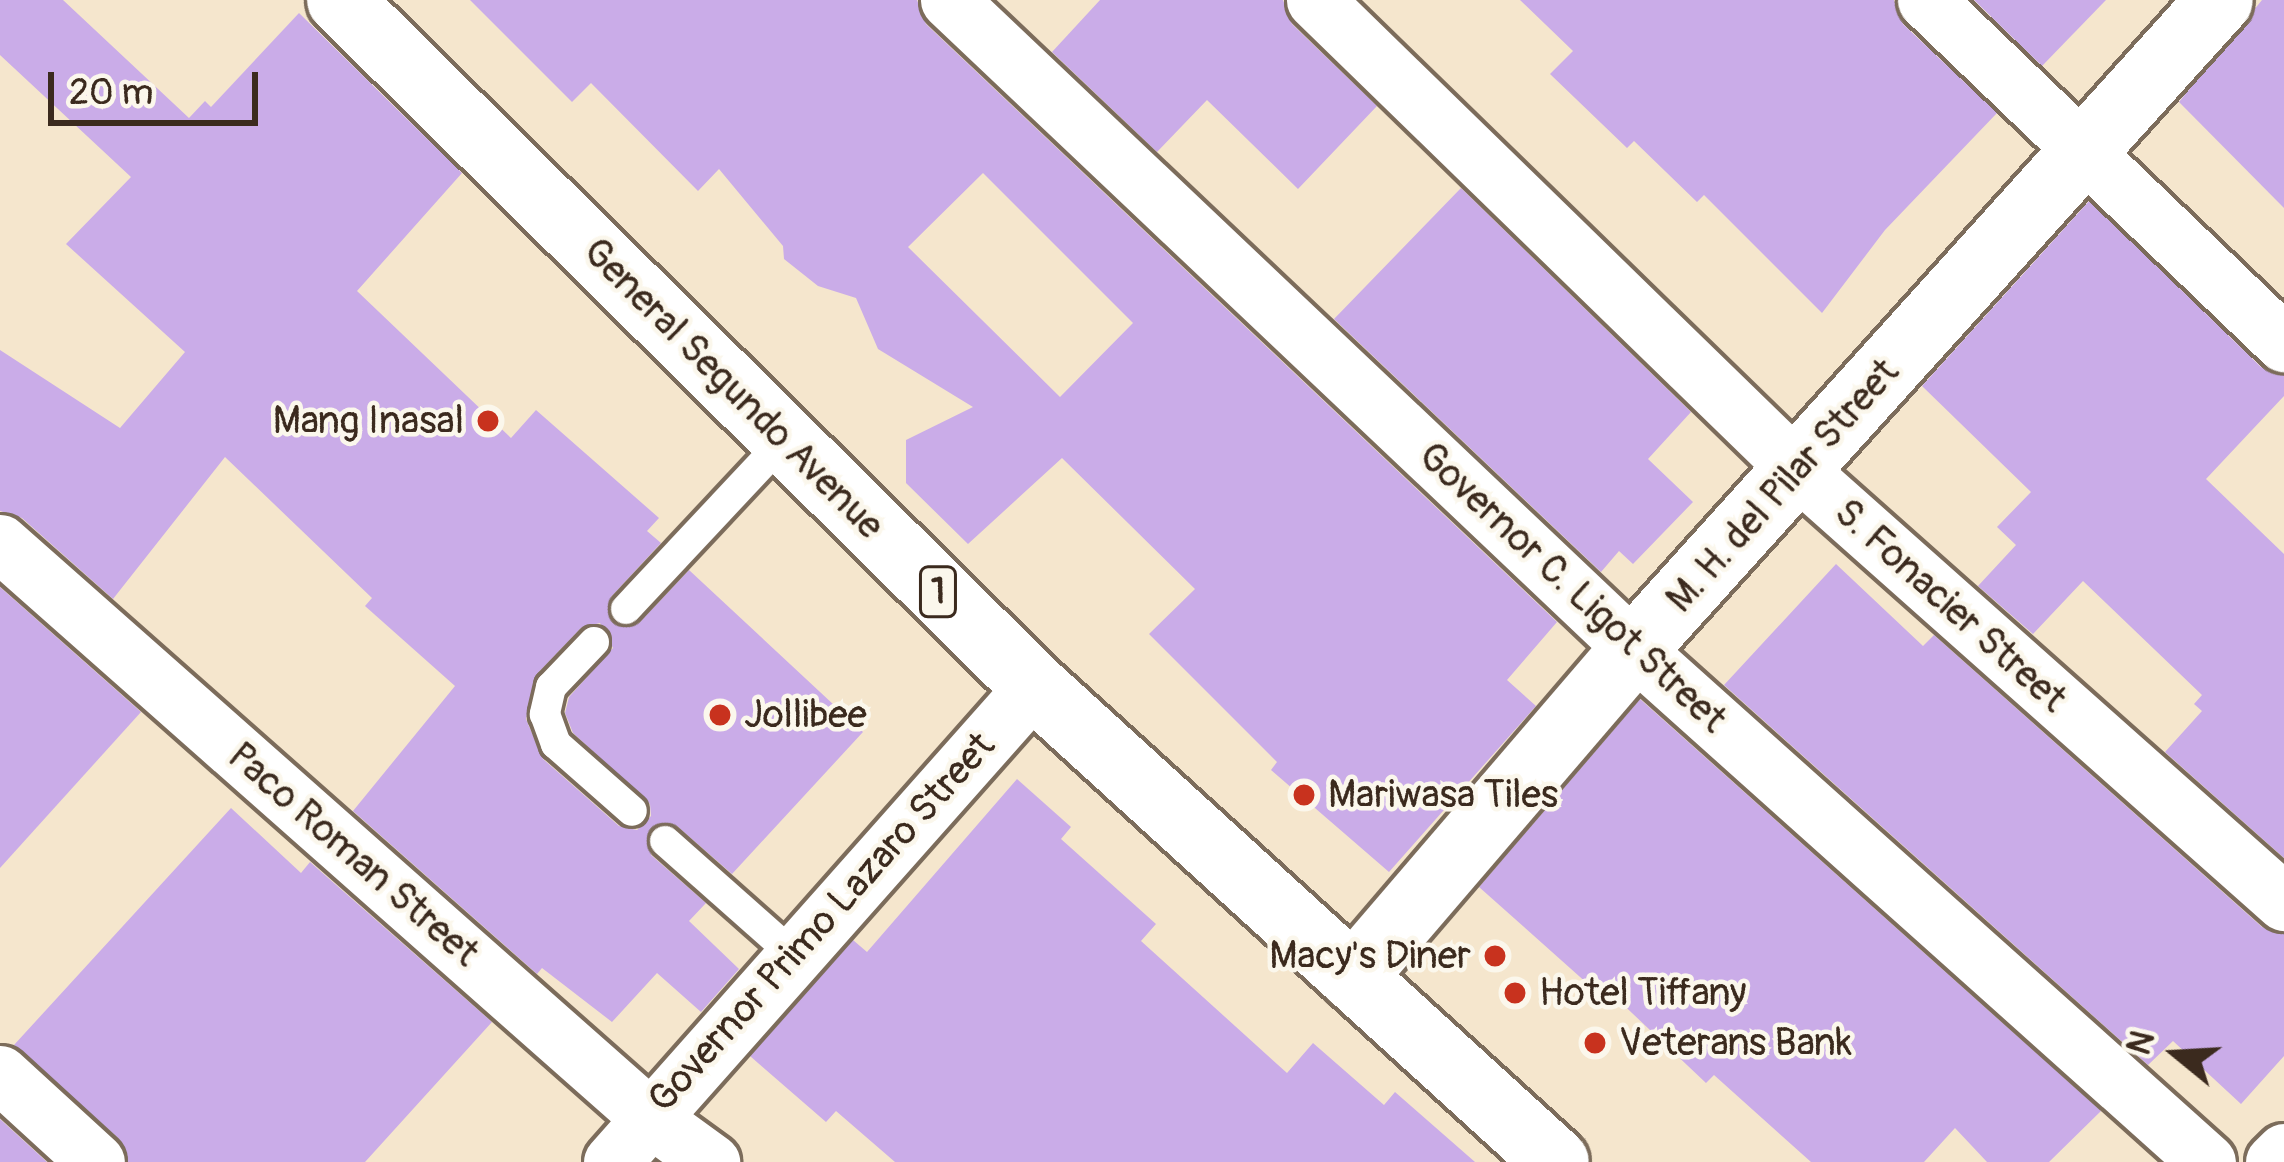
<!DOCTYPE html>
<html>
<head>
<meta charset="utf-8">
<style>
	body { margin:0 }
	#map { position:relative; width:2284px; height:1162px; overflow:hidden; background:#f5e6cd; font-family:Pangolin,sans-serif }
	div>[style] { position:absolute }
	.building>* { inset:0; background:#caace8 }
	.roads { filter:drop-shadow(3px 0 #7c6c5b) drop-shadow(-3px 0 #7c6c5b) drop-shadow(0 3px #7c6c5b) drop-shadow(0 -3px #7c6c5b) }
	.service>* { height:30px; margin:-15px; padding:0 15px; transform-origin:15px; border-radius:15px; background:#fff }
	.minor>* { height:57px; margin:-28.5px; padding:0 28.5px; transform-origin:28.5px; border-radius:28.5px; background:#fff }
	.tertiary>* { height:66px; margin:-33px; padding:0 33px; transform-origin:33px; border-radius:33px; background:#fff }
	.trunk>* { height:66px; margin:-33px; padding:0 33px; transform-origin:33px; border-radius:33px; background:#fff }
	.dots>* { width:33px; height:33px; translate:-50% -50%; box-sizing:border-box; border:6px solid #fbf7ec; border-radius:50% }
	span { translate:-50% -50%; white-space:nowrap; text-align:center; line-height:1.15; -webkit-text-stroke:9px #fbf7ec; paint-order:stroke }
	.shield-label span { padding:3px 9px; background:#fbf7ec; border:3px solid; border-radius:9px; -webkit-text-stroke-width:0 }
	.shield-label { font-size:36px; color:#3b2a1e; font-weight:700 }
	.street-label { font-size:39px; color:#3b2a1e }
	.poi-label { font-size:39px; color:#3b2a1e }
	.right { translate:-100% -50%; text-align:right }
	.left { translate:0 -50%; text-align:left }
	.north { position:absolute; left:2116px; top:994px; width:120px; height:120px; -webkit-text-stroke:9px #fbf7ec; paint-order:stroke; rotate:288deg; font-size:33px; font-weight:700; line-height:48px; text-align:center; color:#3b2a1e }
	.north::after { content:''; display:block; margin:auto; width:42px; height:54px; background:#3b2a1e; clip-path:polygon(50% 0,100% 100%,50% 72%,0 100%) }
	.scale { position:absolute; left:48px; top:72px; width:210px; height:54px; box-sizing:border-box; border:6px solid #3b2a1e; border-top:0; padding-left:15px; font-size:36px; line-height:42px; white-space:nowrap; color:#3b2a1e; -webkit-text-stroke:9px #fbf7ec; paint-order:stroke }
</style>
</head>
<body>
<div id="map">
	<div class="building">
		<div style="clip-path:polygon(evenodd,0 0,63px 0,189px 118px,205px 101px,211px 107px,299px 13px,462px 173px,357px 291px,511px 438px,536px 410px,659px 518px,647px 531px,661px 543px,611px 597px,612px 622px,639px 623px,689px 570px,863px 732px,732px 874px,677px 826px,650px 829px,651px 855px,706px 903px,689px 921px,739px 969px,701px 1012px,657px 973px,612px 1022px,542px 968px,537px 974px,353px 811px,455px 686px,365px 606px,372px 598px,225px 457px,113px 599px,22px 518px,0 511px,0 350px,120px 428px,185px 352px,66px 244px,131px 177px,0 55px,0 0,600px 623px,613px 648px,569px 697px,565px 713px,573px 733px,650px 804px,651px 816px,637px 830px,619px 826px,543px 759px,526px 719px,537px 674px,581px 628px,600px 623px)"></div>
		<div style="clip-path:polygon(evenodd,470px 0,917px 0,926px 24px,1557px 622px,1507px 680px,1536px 706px,1389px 872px,1271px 770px,1277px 762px,1149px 634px,1195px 589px,1062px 458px,968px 544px,906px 483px,906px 440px,973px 407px,878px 349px,856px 298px,818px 286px,784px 259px,783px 246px,719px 169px,698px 191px,591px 83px,572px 102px,470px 0,983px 173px,1133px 323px,1060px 397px,908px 247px,983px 173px)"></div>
		<div style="clip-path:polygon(1100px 0,1283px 0,1292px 24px,1377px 106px,1298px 189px,1207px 100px,1157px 152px,1052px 52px)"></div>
		<div style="clip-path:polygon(1520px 0,1894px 0,1903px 24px,1997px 113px,1885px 230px,1822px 313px,1704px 195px,1697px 202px,1634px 141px,1627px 148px,1550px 74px,1573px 51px)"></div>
		<div style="clip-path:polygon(1974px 0,2106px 0,2042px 66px)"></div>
		<div style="clip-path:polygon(2262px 0,2284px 0,2284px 208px,2179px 102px)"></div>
		<div style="clip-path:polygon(1461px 188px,1691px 412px,1648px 459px,1693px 502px,1633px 564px,1619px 551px,1601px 572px,1334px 319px)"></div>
		<div style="clip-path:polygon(2089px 201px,2261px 367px,2284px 375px,2284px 396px,2206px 479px,2284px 554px,2284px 858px,2165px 752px,2202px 711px,2194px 704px,2202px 695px,2083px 581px,2033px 634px,1978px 586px,2016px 545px,1997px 527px,2031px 492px,1922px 386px)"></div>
		<div style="clip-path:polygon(1836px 564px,1923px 646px,1934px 635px,2262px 927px,2284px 934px,2284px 1056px,2241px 1104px,2173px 1041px,2148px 1065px,1724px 685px)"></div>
		<div style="clip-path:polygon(0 587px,141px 712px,0 868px)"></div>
		<div style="clip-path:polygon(1640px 699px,2101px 1111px,2049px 1162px,1987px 1162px,1955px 1128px,1924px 1162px,1811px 1162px,1714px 1075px,1706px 1083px,1595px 978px,1589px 985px,1479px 887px)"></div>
		<div style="clip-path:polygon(1017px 779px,1071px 827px,1061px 839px,1156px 924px,1141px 941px,1287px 1073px,1313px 1043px,1384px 1105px,1395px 1092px,1475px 1162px,895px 1162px,836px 1111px,826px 1122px,750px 1056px,853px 940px,867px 952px)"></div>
		<div style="clip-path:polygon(231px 808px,301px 873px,310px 862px,492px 1022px,365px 1162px,128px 1162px,118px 1138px,14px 1045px)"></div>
		<div style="clip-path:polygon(0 1119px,47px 1162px,0 1162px)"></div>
	</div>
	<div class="roads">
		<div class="service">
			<div style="left:626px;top:609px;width:231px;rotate:-46.9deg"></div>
			<div style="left:594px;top:642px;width:62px;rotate:133.7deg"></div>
			<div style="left:551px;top:687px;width:28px;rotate:103deg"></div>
			<div style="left:545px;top:714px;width:32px;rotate:70deg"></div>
			<div style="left:556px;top:744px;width:101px;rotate:41.4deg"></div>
			<div style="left:665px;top:841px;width:172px;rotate:41.5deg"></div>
		</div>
		<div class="minor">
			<div style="left:949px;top:0;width:944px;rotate:43.45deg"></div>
			<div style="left:1634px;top:649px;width:769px;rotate:41.84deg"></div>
			<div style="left:1315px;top:0;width:675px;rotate:44.22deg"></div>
			<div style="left:1799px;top:471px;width:649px;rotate:41.63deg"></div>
			<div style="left:1926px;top:0;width:496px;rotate:43.8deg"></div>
			<div style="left:0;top:543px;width:866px;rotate:41.49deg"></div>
			<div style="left:649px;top:1117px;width:77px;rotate:36deg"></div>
			<div style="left:0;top:1074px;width:130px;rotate:42.5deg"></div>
			<div style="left:612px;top:1162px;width:636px;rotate:-48.44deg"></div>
			<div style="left:2274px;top:1162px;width:14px;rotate:-45deg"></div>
		</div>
		<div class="tertiary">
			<div style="left:1353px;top:977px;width:432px;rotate:-49.4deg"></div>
			<div style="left:1634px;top:649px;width:874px;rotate:-47.92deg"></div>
		</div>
		<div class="trunk">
			<div style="left:340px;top:0;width:976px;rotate:44.67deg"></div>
			<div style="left:1034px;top:686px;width:706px;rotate:42.36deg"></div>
		</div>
	</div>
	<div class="dots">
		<div style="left:488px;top:421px;background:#c8321e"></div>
		<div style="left:720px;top:715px;background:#c8321e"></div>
		<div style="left:1304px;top:795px;background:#c8321e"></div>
		<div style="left:1495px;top:956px;background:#c8321e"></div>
		<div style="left:1515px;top:993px;background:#c8321e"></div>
		<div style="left:1595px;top:1043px;background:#c8321e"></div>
	</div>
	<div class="shield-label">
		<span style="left:938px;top:592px">1</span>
	</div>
	<div class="street-label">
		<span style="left:733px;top:389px;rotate:45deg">General Segundo Avenue</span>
		<span style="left:1783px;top:486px;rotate:-48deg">M. H. del Pilar Street</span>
		<span style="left:1572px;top:588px;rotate:43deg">Governor C. Ligot Street</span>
		<span style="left:1950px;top:606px;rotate:42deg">S. Fonacier Street</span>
		<span style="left:353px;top:855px;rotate:41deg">Paco Roman Street</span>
		<span style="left:822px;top:923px;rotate:-48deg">Governor Primo Lazaro Street</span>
	</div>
	<div class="poi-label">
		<span class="right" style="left:464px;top:421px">Mang Inasal</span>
		<span class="left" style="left:744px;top:715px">Jollibee</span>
		<span class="left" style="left:1328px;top:795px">Mariwasa Tiles</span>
		<span class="right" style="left:1471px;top:956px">Macy's Diner</span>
		<span class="left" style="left:1539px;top:993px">Hotel Tiffany</span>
		<span class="left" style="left:1619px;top:1043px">Veterans Bank</span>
	</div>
	<div class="north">N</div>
	<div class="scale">20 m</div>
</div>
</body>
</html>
